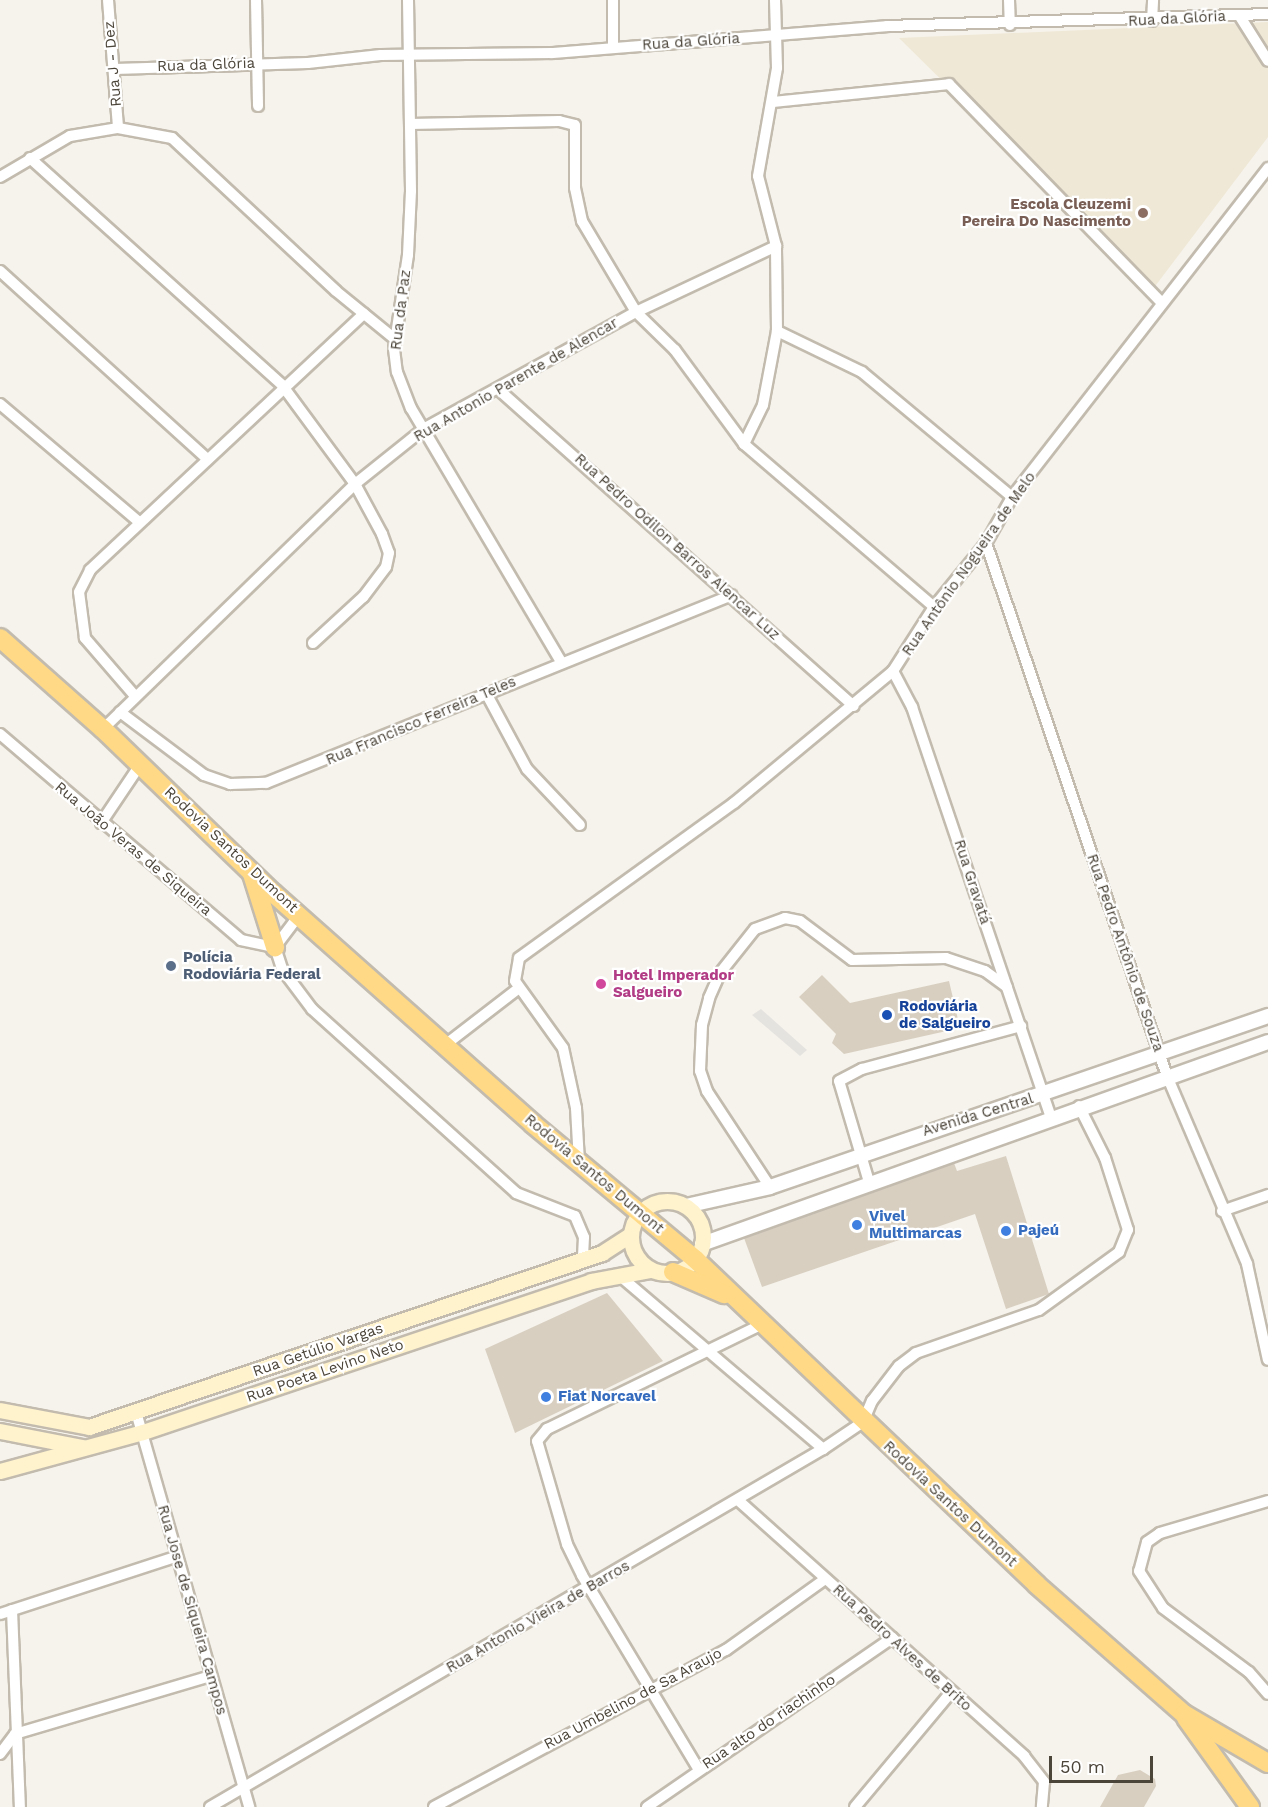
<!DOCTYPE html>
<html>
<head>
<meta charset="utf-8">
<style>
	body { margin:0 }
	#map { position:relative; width:1268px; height:1807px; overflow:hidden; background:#f6f3ec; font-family:"Work Sans",sans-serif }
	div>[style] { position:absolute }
	.education>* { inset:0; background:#efe8d6 }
	.parking>* { inset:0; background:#e5e3e0 }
	.building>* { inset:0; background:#d8cfc1 }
	.roads { filter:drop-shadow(2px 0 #c2bbae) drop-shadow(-2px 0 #c2bbae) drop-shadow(0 2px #c2bbae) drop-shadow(0 -2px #c2bbae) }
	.minor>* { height:10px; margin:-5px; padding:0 5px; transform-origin:5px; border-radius:5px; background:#fff }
	.tertiary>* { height:14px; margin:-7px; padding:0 7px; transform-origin:7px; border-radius:7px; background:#fff }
	.secondary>* { height:15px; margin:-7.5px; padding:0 7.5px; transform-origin:7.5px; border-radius:7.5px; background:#fff3cd }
	.secondary>.ring { margin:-7.5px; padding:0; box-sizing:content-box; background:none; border:15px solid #fff3cd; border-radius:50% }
	.trunk>* { height:18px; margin:-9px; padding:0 9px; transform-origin:9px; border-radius:9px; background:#ffd985 }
	.dots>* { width:16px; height:16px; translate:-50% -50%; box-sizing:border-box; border:3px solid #fff; border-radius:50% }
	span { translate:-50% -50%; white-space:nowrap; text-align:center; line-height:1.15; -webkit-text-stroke:4.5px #fff; paint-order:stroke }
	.street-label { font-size:15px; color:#4b4439 }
	.education-label { font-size:15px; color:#785e54; font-weight:700 }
	.right { translate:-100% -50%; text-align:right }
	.service-label { font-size:15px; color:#4e5e75; font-weight:700 }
	.left { translate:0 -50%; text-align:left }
	.hotel-label { font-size:15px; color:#b23c85; font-weight:700 }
	.transit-label { font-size:15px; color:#164399; font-weight:700 }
	.shop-label { font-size:15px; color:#366cbe; font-weight:700 }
	.scale { position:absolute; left:1049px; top:1756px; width:104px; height:27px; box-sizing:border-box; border:3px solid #4b4439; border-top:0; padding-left:8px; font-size:18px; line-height:21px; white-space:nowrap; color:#4b4439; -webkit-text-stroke:4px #fff; paint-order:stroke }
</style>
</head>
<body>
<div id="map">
	<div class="education">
		<div style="clip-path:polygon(1268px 22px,1268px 137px,1153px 289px,899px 38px)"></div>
	</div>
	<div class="parking">
		<div style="clip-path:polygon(761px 1009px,807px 1050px,800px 1056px,752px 1015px)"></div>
	</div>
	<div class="building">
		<div style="clip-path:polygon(822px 975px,850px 1003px,949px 981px,960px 1028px,844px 1054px,832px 1043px,836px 1034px,799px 997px)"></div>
		<div style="clip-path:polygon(1006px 1156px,1049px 1294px,1006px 1309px,975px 1214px,762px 1287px,744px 1238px,954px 1163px,957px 1171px)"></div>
		<div style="clip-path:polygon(607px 1293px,663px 1361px,515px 1433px,485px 1349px)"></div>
		<div style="clip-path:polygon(1140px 1770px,1155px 1779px,1156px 1786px,1144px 1807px,1100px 1807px,1118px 1775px)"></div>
	</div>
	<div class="roads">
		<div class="minor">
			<div style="left:108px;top:0;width:128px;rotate:85.5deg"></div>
			<div style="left:256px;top:0;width:106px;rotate:88.9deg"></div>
			<div style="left:408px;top:0;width:191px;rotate:89.1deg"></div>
			<div style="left:411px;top:191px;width:64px;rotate:92.7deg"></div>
			<div style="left:408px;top:255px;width:95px;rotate:98.5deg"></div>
			<div style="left:394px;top:349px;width:23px;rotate:83deg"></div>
			<div style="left:397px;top:372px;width:39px;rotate:69deg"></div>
			<div style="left:411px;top:408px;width:296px;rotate:59.4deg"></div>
			<div style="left:1009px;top:0;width:25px;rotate:88deg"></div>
			<div style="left:1239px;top:15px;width:54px;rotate:57.8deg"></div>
			<div style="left:1152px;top:21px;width:21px;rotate:-87deg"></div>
			<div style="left:613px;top:47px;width:47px;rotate:-90deg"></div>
			<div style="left:115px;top:69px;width:193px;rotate:-1.8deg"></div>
			<div style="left:308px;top:63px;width:73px;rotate:-6.3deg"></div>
			<div style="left:381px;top:55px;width:171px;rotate:-0.7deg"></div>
			<div style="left:552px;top:53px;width:336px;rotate:-4.6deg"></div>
			<div style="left:887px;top:26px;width:381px;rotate:-1.8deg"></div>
			<div style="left:773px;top:102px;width:177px;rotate:-5.8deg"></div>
			<div style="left:949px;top:84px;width:304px;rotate:45.8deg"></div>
			<div style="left:410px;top:124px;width:149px;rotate:-1.2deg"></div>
			<div style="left:559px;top:121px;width:16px;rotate:14deg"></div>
			<div style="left:575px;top:125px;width:63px;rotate:90deg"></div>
			<div style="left:575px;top:188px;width:34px;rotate:78deg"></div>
			<div style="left:582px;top:221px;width:106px;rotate:59.3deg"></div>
			<div style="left:636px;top:312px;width:54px;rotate:44.3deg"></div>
			<div style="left:675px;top:350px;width:117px;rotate:53.7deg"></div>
			<div style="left:744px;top:444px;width:250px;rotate:40.6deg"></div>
			<div style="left:30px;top:158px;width:339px;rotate:42deg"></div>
			<div style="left:282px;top:385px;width:123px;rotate:53.6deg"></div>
			<div style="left:355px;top:484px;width:57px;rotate:61.6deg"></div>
			<div style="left:382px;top:534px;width:20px;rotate:70deg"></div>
			<div style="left:389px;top:553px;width:14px;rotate:102deg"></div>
			<div style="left:386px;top:567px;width:38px;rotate:127deg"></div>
			<div style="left:363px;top:597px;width:68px;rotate:137.4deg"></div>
			<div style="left:0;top:177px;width:81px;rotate:-30.4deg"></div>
			<div style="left:70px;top:136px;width:49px;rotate:-9.5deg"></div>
			<div style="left:118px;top:128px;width:55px;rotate:10.5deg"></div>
			<div style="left:172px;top:138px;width:224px;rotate:43deg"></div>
			<div style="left:336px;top:291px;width:77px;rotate:39.2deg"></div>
			<div style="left:0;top:271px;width:280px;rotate:42.2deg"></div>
			<div style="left:777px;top:331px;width:94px;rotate:25.8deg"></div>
			<div style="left:862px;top:372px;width:195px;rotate:39.8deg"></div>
			<div style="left:499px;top:390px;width:475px;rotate:41.7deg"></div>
			<div style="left:0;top:404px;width:182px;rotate:40.3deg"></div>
			<div style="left:744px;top:444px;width:43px;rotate:-64deg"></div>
			<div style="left:763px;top:405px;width:75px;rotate:-79.3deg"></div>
			<div style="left:777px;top:331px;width:85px;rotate:-90.7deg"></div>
			<div style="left:776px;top:246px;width:72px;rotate:-104.4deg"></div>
			<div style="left:758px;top:176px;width:110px;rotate:-80deg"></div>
			<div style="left:777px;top:68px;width:68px;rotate:-91.7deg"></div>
			<div style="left:986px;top:543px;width:563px;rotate:71.24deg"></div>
			<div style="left:1167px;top:1076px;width:204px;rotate:66.9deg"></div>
			<div style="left:1247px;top:1264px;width:98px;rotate:77.7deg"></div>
			<div style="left:893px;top:671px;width:41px;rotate:62.2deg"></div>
			<div style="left:912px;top:707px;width:433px;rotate:71.3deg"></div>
			<div style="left:486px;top:693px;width:86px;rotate:61.7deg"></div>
			<div style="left:527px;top:769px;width:77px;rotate:46.6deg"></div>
			<div style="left:135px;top:696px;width:77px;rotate:-130.8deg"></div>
			<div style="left:85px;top:638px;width:46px;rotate:-97.4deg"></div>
			<div style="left:79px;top:592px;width:25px;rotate:-63deg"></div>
			<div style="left:90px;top:570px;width:375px;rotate:-43.1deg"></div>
			<div style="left:120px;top:712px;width:105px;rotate:36.9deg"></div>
			<div style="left:204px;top:775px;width:28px;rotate:19deg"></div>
			<div style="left:230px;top:784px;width:36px;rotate:-2deg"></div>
			<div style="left:266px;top:783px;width:502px;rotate:-21.97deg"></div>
			<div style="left:103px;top:729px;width:351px;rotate:-44.2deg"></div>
			<div style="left:355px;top:484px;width:90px;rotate:-38.7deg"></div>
			<div style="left:425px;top:428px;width:241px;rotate:-28.8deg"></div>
			<div style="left:636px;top:312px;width:155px;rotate:-25.2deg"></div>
			<div style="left:0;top:734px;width:317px;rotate:40.5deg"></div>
			<div style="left:241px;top:940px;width:35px;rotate:12deg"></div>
			<div style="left:101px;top:823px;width:70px;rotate:-56.1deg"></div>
			<div style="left:300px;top:914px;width:41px;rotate:127.1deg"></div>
			<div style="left:275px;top:947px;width:23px;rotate:72deg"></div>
			<div style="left:282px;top:969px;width:50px;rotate:53.1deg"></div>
			<div style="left:312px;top:1009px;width:275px;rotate:42deg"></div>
			<div style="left:516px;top:1193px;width:63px;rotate:21.3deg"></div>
			<div style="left:575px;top:1216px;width:23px;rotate:67deg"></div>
			<div style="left:584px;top:1237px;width:22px;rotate:93deg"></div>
			<div style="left:445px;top:1045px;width:93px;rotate:-37.6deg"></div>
			<div style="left:579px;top:1162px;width:54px;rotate:-93.2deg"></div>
			<div style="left:576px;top:1108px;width:61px;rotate:-102.2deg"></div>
			<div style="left:563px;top:1048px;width:82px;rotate:-125.6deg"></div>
			<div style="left:515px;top:981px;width:23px;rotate:-80deg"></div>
			<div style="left:519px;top:958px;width:265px;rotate:-35.8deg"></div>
			<div style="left:734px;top:803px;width:207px;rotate:-39.7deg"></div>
			<div style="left:893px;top:671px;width:76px;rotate:-57.4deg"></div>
			<div style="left:934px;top:607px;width:82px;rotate:-50.9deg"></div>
			<div style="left:986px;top:543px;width:53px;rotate:-60.5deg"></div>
			<div style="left:1012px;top:497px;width:417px;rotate:-52.1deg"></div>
			<div style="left:869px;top:1182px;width:105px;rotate:-106.5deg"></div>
			<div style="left:839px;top:1081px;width:26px;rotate:-28deg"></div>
			<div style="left:862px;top:1069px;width:165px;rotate:-15.1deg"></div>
			<div style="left:770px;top:1187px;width:115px;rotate:-123.3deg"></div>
			<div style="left:707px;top:1091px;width:21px;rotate:-109deg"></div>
			<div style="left:700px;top:1071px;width:46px;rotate:-87.5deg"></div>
			<div style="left:702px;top:1025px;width:28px;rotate:-75deg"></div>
			<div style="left:709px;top:998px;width:27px;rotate:-66deg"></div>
			<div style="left:720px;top:973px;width:56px;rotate:-51.5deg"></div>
			<div style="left:755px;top:929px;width:32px;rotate:-20deg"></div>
			<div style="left:785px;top:918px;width:15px;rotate:11deg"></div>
			<div style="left:800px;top:921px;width:65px;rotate:36.9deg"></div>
			<div style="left:852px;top:960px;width:94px;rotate:-1.2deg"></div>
			<div style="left:946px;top:958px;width:41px;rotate:18.4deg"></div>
			<div style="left:985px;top:971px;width:27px;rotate:36deg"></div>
			<div style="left:1222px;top:1211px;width:49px;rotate:-19.2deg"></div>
			<div style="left:620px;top:1276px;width:267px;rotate:40.4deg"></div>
			<div style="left:136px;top:1412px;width:411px;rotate:74deg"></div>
			<div style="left:738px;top:1500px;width:384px;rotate:41.8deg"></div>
			<div style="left:1024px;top:1756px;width:33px;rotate:52deg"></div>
			<div style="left:1044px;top:1782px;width:25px;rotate:95deg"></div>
			<div style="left:1268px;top:1501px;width:113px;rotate:163.5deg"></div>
			<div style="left:1160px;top:1533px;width:16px;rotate:145deg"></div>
			<div style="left:1147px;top:1542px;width:30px;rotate:105deg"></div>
			<div style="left:1139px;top:1571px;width:44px;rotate:57deg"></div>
			<div style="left:1163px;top:1608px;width:107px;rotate:36.7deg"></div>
			<div style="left:1249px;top:1672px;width:29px;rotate:49deg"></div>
			<div style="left:12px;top:1610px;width:197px;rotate:87.7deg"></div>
			<div style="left:0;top:1614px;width:184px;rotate:-18deg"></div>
			<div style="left:15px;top:1734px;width:204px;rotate:-16.5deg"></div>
			<div style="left:0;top:1754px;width:25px;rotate:-53deg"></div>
			<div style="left:699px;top:1770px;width:227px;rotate:-121deg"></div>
			<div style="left:582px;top:1575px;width:34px;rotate:-116deg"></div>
			<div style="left:567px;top:1544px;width:107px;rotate:-106.2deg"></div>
			<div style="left:537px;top:1441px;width:16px;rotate:-50deg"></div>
			<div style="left:547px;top:1429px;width:237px;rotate:-26deg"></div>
			<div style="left:210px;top:1807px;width:710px;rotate:-30.29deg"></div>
			<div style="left:823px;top:1449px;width:48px;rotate:-34deg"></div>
			<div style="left:863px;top:1422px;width:23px;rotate:-67deg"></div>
			<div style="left:872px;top:1401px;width:44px;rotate:-52.4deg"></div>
			<div style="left:899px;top:1366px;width:21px;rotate:-37deg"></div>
			<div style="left:916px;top:1353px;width:130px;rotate:-19.3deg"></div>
			<div style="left:1039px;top:1310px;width:99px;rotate:-35.9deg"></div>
			<div style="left:1119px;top:1252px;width:24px;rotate:-68deg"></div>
			<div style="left:1128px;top:1230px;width:76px;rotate:-107.7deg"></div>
			<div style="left:1105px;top:1158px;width:58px;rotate:-116.6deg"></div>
			<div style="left:434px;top:1807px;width:332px;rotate:-28.3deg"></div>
			<div style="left:726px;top:1650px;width:122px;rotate:-35.6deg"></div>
			<div style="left:647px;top:1807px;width:298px;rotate:-34.6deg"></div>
			<div style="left:855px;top:1807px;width:150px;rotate:-50.1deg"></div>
		</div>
		<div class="tertiary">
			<div style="left:686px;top:1206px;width:86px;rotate:-12.7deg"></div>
			<div style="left:770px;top:1187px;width:527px;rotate:-18.95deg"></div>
			<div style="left:702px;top:1244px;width:601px;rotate:-19.64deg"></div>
		</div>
		<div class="secondary">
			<div class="ring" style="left:631px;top:1201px;width:57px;height:57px"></div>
			<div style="left:0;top:1410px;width:91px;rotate:10.8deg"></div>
			<div style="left:89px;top:1427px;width:542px;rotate:-18.74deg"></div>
			<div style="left:602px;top:1253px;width:33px;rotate:-33deg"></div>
			<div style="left:0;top:1431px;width:84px;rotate:11deg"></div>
			<div style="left:0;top:1471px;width:148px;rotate:-15.3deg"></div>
			<div style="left:143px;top:1432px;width:473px;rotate:-18.6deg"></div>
			<div style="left:591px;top:1281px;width:60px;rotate:-10.6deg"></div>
		</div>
		<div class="trunk">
			<div style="left:0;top:638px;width:137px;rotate:41.5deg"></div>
			<div style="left:103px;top:729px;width:236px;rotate:44deg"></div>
			<div style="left:273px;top:893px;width:348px;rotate:41.6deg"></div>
			<div style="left:533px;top:1124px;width:211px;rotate:39.8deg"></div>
			<div style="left:695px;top:1259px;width:472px;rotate:43.6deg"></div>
			<div style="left:1037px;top:1585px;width:196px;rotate:41.3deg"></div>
			<div style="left:1184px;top:1714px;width:97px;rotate:30.3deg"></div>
			<div style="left:252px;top:874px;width:77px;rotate:72.5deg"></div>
			<div style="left:673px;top:1272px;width:56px;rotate:23.3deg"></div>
			<div style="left:1186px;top:1718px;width:110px;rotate:54.3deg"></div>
		</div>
	</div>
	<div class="dots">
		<div style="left:1143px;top:213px;background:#8d6e63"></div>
		<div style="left:171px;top:966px;background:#5c6f8a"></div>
		<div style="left:601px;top:984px;background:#d1479c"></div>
		<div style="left:887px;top:1015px;background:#1a4fb4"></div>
		<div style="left:857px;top:1225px;background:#3f7fe0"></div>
		<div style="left:1006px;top:1231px;background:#3f7fe0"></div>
		<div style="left:546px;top:1397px;background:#3f7fe0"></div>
	</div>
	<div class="street-label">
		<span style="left:1177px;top:19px;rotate:-3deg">Rua da Glória</span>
		<span style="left:691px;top:42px;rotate:-4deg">Rua da Glória</span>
		<span style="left:113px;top:64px;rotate:-95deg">Rua J - Dez</span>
		<span style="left:206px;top:65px;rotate:-2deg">Rua da Glória</span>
		<span style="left:401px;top:310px;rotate:-83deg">Rua da Paz</span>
		<span style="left:516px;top:380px;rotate:-30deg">Rua Antonio Parente de Alencar</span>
		<span style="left:677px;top:547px;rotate:42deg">Rua Pedro Odilon Barros Alencar Luz</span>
		<span style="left:969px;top:564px;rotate:-55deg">Rua Antônio Nogueira de Melo</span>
		<span style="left:421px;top:721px;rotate:-23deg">Rua Francisco Ferreira Teles</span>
		<span style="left:133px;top:849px;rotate:40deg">Rua João Veras de Siqueira</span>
		<span style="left:231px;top:850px;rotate:43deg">Rodovia Santos Dumont</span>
		<span style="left:972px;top:882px;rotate:72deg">Rua Gravatá</span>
		<span style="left:1125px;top:953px;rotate:71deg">Rua Pedro Antônio de Souza</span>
		<span style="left:978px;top:1115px;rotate:-17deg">Avenida Central</span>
		<span style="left:594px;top:1174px;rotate:40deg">Rodovia Santos Dumont</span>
		<span style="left:318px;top:1350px;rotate:-19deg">Rua Getúlio Vargas</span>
		<span style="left:325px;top:1371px;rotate:-19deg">Rua Poeta Levino Neto</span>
		<span style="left:950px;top:1504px;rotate:43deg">Rodovia Santos Dumont</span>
		<span style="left:192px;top:1610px;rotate:74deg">Rua Jose de Siqueira Campos</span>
		<span style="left:538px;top:1617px;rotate:-30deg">Rua Antonio Vieira de Barros</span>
		<span style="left:902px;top:1648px;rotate:42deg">Rua Pedro Alves de Brito</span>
		<span style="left:633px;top:1699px;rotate:-28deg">Rua Umbelino de Sa Araujo</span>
		<span style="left:769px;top:1722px;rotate:-34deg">Rua alto do riachinho</span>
	</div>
	<div class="education-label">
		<span class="right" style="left:1131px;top:213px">Escola Cleuzemi<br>Pereira Do Nascimento</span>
	</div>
	<div class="service-label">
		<span class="left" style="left:183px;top:966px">Polícia<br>Rodoviária Federal</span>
	</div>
	<div class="hotel-label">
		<span class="left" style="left:613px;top:984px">Hotel Imperador<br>Salgueiro</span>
	</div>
	<div class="transit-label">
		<span class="left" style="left:899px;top:1015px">Rodoviária<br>de Salgueiro</span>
	</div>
	<div class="shop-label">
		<span class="left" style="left:869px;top:1225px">Vivel<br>Multimarcas</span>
		<span class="left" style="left:1018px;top:1231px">Pajeú</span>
		<span class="left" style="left:558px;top:1397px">Fiat Norcavel</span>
	</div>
	<div class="scale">50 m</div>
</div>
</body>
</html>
